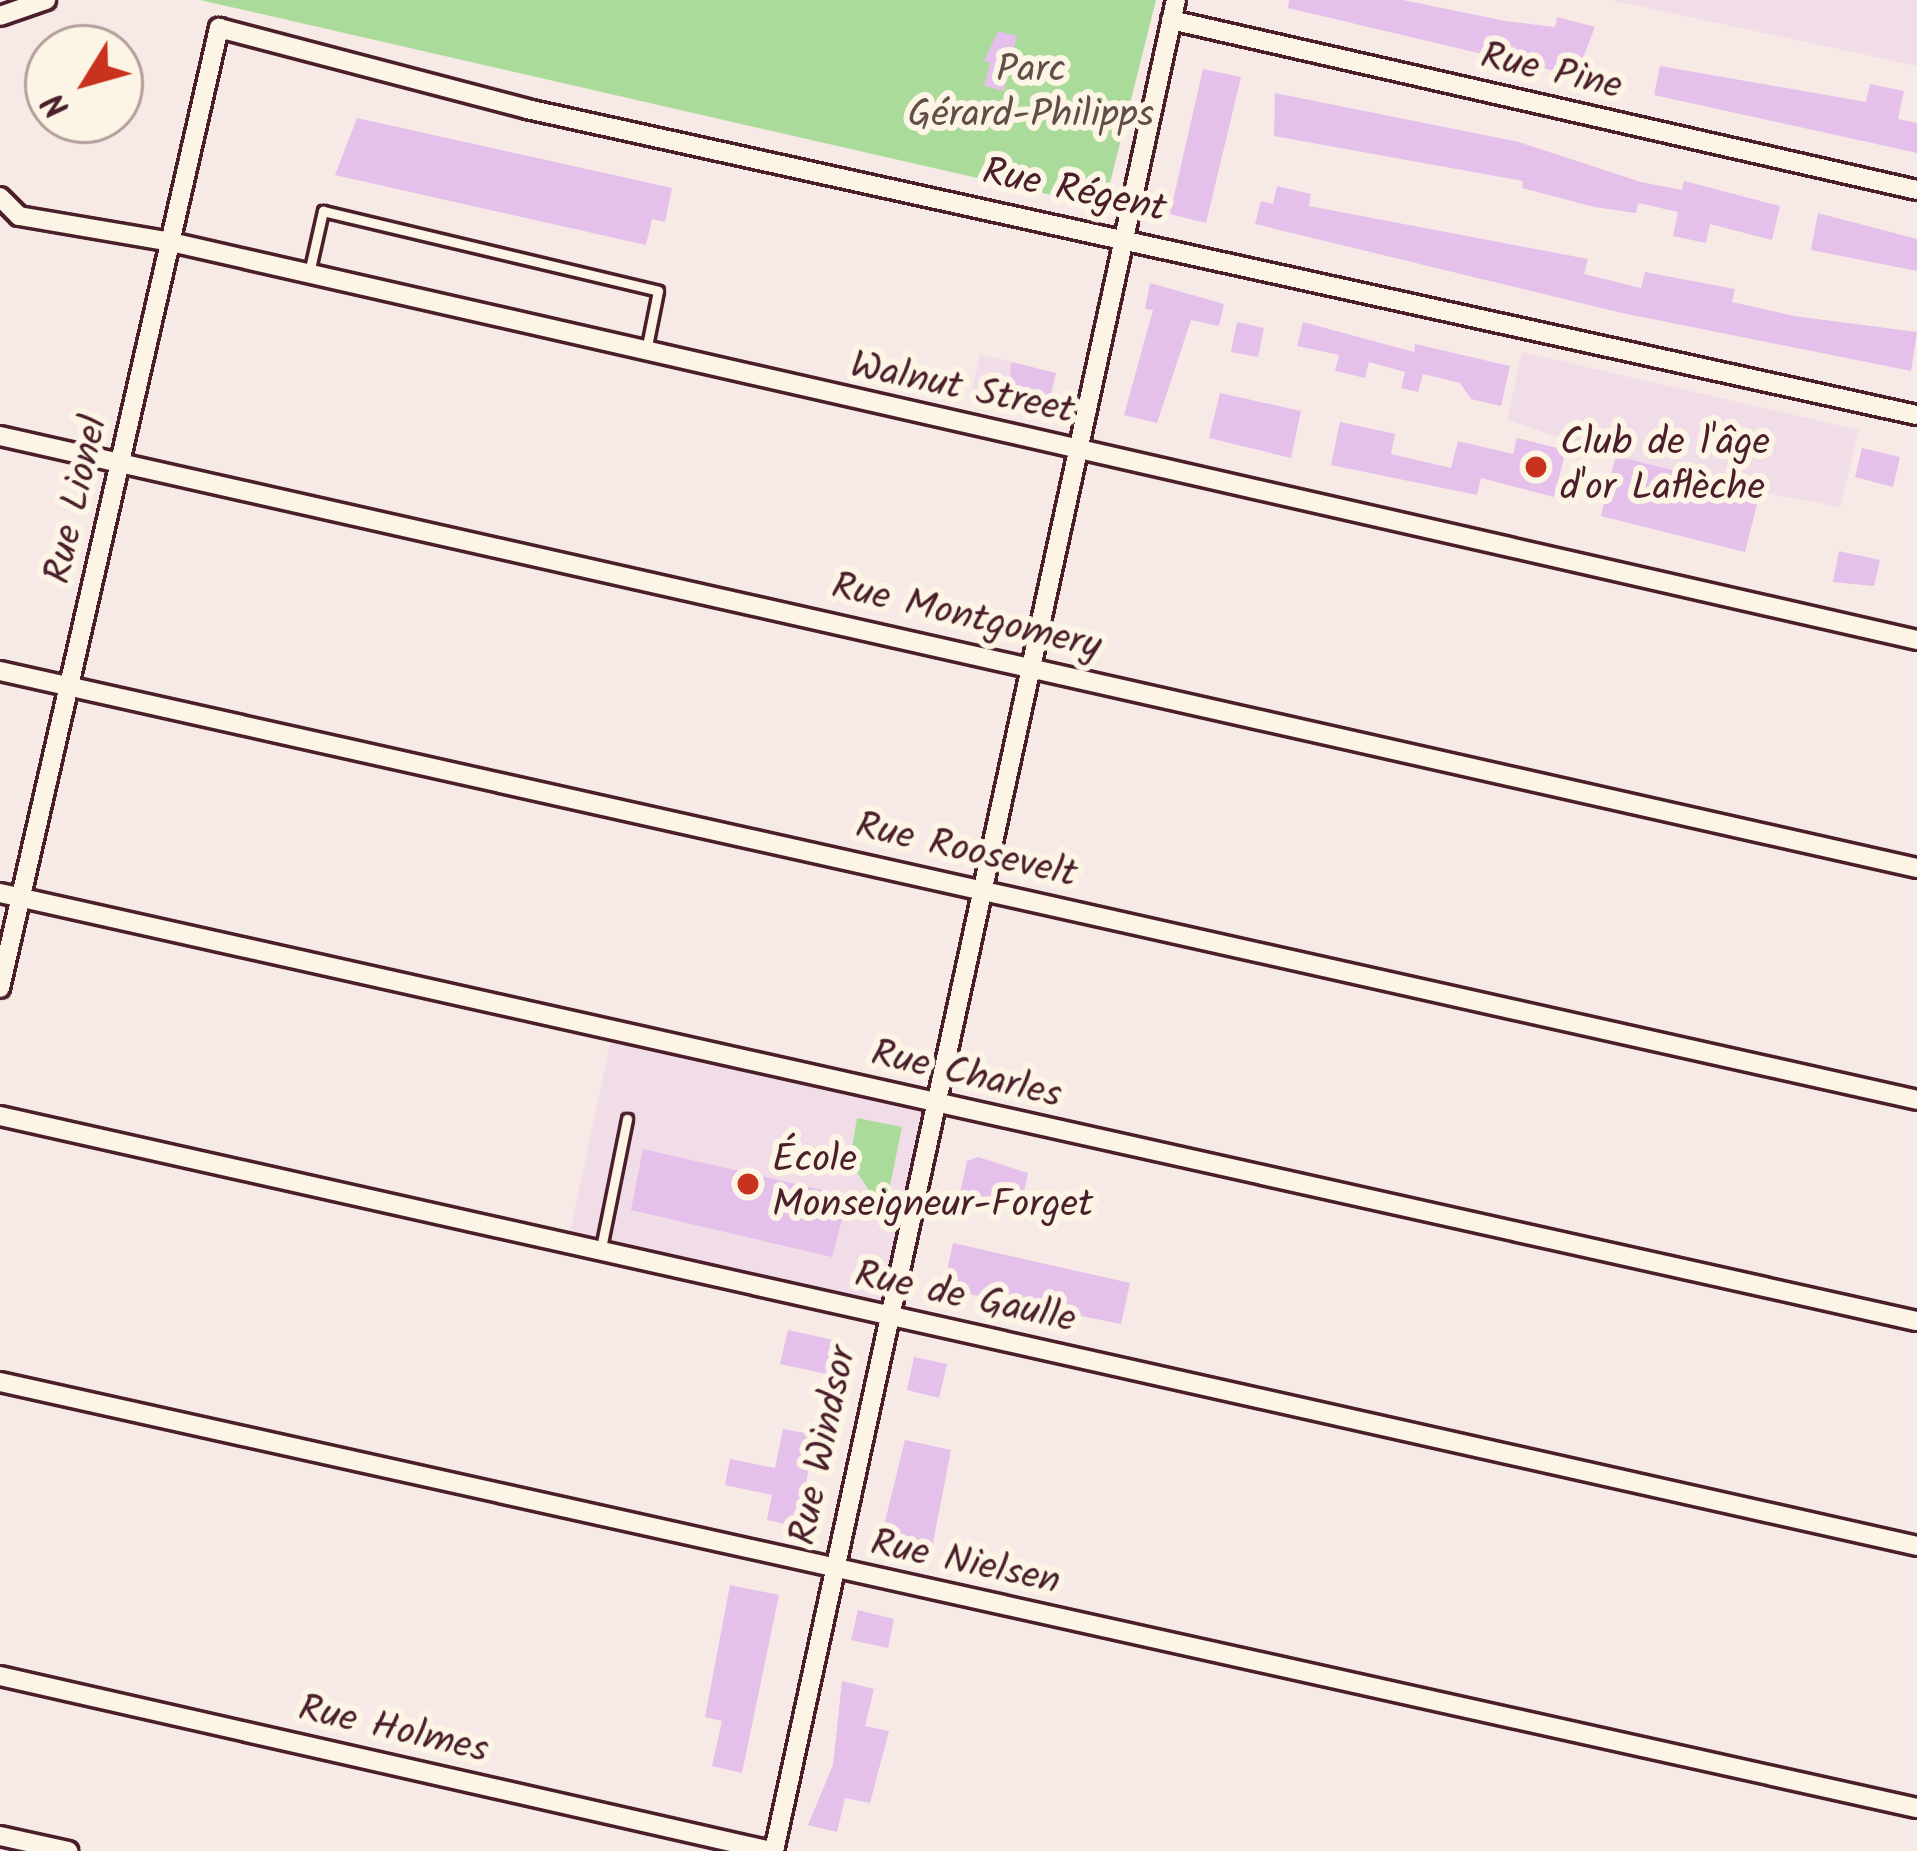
<!DOCTYPE html>
<html>
<head>
<meta charset="utf-8">
<style>
	body { margin:0 }
	#map { position:relative; width:1917px; height:1851px; overflow:hidden; background:#f7eae6; font-family:Kalam,sans-serif }
	div>[style] { position:absolute }
	.built>* { inset:0; background:#f1dde7 }
	.green>* { inset:0; background:#abdb9b }
	.building>* { inset:0; background:#e4c0ea }
	.roads { filter:drop-shadow(3px 0 #4a1f2b) drop-shadow(-3px 0 #4a1f2b) drop-shadow(0 3px #4a1f2b) drop-shadow(0 -3px #4a1f2b) }
	.service>* { height:9px; margin:-4.5px; padding:0 4.5px; transform-origin:4.5px; border-radius:4.5px; background:#fcf5e5 }
	.minor>* { height:18px; margin:-9px; padding:0 9px; transform-origin:9px; border-radius:9px; background:#fcf5e5 }
	.dots>* { width:33px; height:33px; translate:-50% -50%; box-sizing:border-box; border:6px solid #fcf5e5; border-radius:50% }
	span { translate:-50% -50%; white-space:nowrap; text-align:center; line-height:1.15; -webkit-text-stroke:12px #fcf5e5; paint-order:stroke }
	.park-label { font-size:39px; color:#624e47 }
	.street-label { font-size:39px; color:#4a1f2b }
	.poi-label { font-size:39px; color:#4a1f2b }
	.left { translate:0 -50%; text-align:left }
	.north { position:absolute; left:24px; top:24px; width:120px; height:120px; box-sizing:border-box; background:#fcf5e5; border:3px solid #b59f9b; border-radius:50%; rotate:233deg; font-size:33px; font-weight:700; line-height:48px; text-align:center; color:#4a1f2b }
	.north::after { content:''; display:block; margin:auto; width:42px; height:54px; background:#c8321e; clip-path:polygon(50% 0,100% 100%,50% 72%,0 100%) }
</style>
</head>
<body>
<div id="map">
	<div class="built">
		<div style="clip-path:polygon(1610px 0,1917px 0,1917px 66px)"></div>
		<div style="clip-path:polygon(1522px 352px,1859px 430px,1840px 507px,1760px 492px,1745px 552px,1601px 516px,1615px 457px,1507px 420px)"></div>
		<div style="clip-path:polygon(980px 354px,1056px 373px,1007px 409px,970px 400px)"></div>
		<div style="clip-path:polygon(613px 1030px,935px 1103px,887px 1316px,567px 1246px)"></div>
	</div>
	<div class="green">
		<div style="clip-path:polygon(200px 0,1156px 0,1104px 207px)"></div>
		<div style="clip-path:polygon(857px 1118px,902px 1127px,887px 1200px,873px 1197px,850px 1161px)"></div>
	</div>
	<div class="building">
		<div style="clip-path:polygon(1289px 0,1403px 0,1505px 21px,1555px 27px,1557px 17px,1595px 27px,1576px 76px,1288px 8px)"></div>
		<div style="clip-path:polygon(998px 31px,1017px 36px,1004px 91px,984px 86px,990px 63px,984px 61px)"></div>
		<div style="clip-path:polygon(1660px 66px,1866px 102px,1870px 84px,1904px 91px,1898px 119px,1917px 123px,1917px 153px,1654px 95px)"></div>
		<div style="clip-path:polygon(1203px 69px,1241px 77px,1206px 223px,1170px 214px)"></div>
		<div style="clip-path:polygon(1275px 93px,1519px 142px,1641px 182px,1682px 190px,1684px 181px,1780px 206px,1772px 240px,1710px 224px,1706px 243px,1673px 236px,1678px 212px,1638px 203px,1636px 213px,1594px 207px,1522px 188px,1523px 181px,1274px 136px)"></div>
		<div style="clip-path:polygon(357px 118px,672px 188px,665px 222px,652px 219px,646px 245px,335px 175px)"></div>
		<div style="clip-path:polygon(1277px 186px,1311px 194px,1309px 206px,1588px 259px,1584px 274px,1641px 288px,1645px 272px,1735px 289px,1732px 302px,1794px 316px,1917px 332px,1911px 371px,1622px 313px,1255px 224px,1261px 201px,1273px 204px)"></div>
		<div style="clip-path:polygon(1818px 213px,1917px 239px,1917px 271px,1811px 250px)"></div>
		<div style="clip-path:polygon(1150px 283px,1224px 304px,1219px 326px,1191px 320px,1157px 423px,1124px 415px,1153px 310px,1145px 309px)"></div>
		<div style="clip-path:polygon(1237px 322px,1264px 328px,1258px 357px,1231px 352px)"></div>
		<div style="clip-path:polygon(1303px 322px,1414px 352px,1415px 344px,1510px 366px,1501px 406px,1471px 399px,1460px 383px,1423px 374px,1418px 392px,1401px 388px,1405px 372px,1369px 362px,1365px 378px,1335px 371px,1339px 355px,1297px 346px)"></div>
		<div style="clip-path:polygon(1011px 362px,1056px 373px,1046px 415px,1009px 406px)"></div>
		<div style="clip-path:polygon(1220px 393px,1301px 411px,1291px 458px,1209px 438px)"></div>
		<div style="clip-path:polygon(1340px 422px,1395px 434px,1391px 454px,1451px 468px,1458px 441px,1513px 454px,1517px 438px,1566px 450px,1554px 497px,1481px 478px,1477px 495px,1331px 465px)"></div>
		<div style="clip-path:polygon(1862px 448px,1900px 457px,1893px 487px,1855px 477px)"></div>
		<div style="clip-path:polygon(1616px 456px,1760px 492px,1745px 552px,1601px 516px)"></div>
		<div style="clip-path:polygon(1839px 551px,1880px 560px,1874px 586px,1833px 582px)"></div>
		<div style="clip-path:polygon(643px 1149px,848px 1196px,832px 1257px,631px 1210px)"></div>
		<div style="clip-path:polygon(978px 1157px,1028px 1173px,1020px 1211px,959px 1198px,967px 1161px)"></div>
		<div style="clip-path:polygon(953px 1243px,1130px 1283px,1121px 1324px,943px 1289px)"></div>
		<div style="clip-path:polygon(788px 1330px,838px 1341px,831px 1375px,780px 1364px)"></div>
		<div style="clip-path:polygon(914px 1357px,947px 1364px,939px 1398px,907px 1390px)"></div>
		<div style="clip-path:polygon(783px 1429px,815px 1435px,798px 1527px,767px 1520px,772px 1495px,725px 1485px,730px 1459px,775px 1468px)"></div>
		<div style="clip-path:polygon(905px 1440px,951px 1450px,931px 1553px,880px 1542px)"></div>
		<div style="clip-path:polygon(730px 1585px,779px 1595px,742px 1773px,712px 1766px,722px 1721px,705px 1717px)"></div>
		<div style="clip-path:polygon(858px 1610px,894px 1619px,888px 1648px,851px 1640px)"></div>
		<div style="clip-path:polygon(842px 1681px,874px 1689px,865px 1726px,889px 1731px,870px 1803px,845px 1798px,837px 1832px,808px 1825px,833px 1765px)"></div>
	</div>
	<div class="roads">
		<div class="service">
			<div style="left:309px;top:273px;width:64px;rotate:-77.3deg"></div>
			<div style="left:323px;top:211px;width:344px;rotate:13.4deg"></div>
			<div style="left:658px;top:291px;width:61px;rotate:101.3deg"></div>
			<div style="left:600px;top:1253px;width:137px;rotate:-78.6deg"></div>
		</div>
		<div class="minor">
			<div style="left:0;top:16px;width:49px;rotate:-19.2deg"></div>
			<div style="left:1171px;top:20px;width:765px;rotate:12.84deg"></div>
			<div style="left:0;top:197px;width:27px;rotate:45deg"></div>
			<div style="left:19px;top:216px;width:154px;rotate:9.7deg"></div>
			<div style="left:171px;top:242px;width:1791px;rotate:12.84deg"></div>
			<div style="left:0;top:436px;width:1965px;rotate:12.7deg"></div>
			<div style="left:0;top:671px;width:1964px;rotate:12.61deg"></div>
			<div style="left:0;top:893px;width:1964px;rotate:12.59deg"></div>
			<div style="left:0;top:988px;width:985px;rotate:-77.15deg"></div>
			<div style="left:219px;top:28px;width:318px;rotate:14.7deg"></div>
			<div style="left:527px;top:109px;width:1423px;rotate:12.42deg"></div>
			<div style="left:0;top:1116px;width:1965px;rotate:12.64deg"></div>
			<div style="left:0;top:1382px;width:1964px;rotate:12.53deg"></div>
			<div style="left:0;top:1676px;width:791px;rotate:12.79deg"></div>
			<div style="left:0;top:1836px;width:70px;rotate:12.4deg"></div>
			<div style="left:774px;top:1851px;width:1894px;rotate:-77.75deg"></div>
		</div>
	</div>
	<div class="dots">
		<div style="left:1536px;top:467px;background:#c8321e"></div>
		<div style="left:748px;top:1184px;background:#c8321e"></div>
	</div>
	<div class="park-label">
		<span style="left:1031px;top:94px">Parc<br>Gérard-Philipps</span>
	</div>
	<div class="street-label">
		<span style="left:1551px;top:73px;rotate:13deg">Rue Pine</span>
		<span style="left:1074px;top:192px;rotate:12deg">Rue Régent</span>
		<span style="left:962px;top:390px;rotate:12deg">Walnut Street</span>
		<span style="left:78px;top:500px;rotate:-77deg">Rue Lionel</span>
		<span style="left:966px;top:618px;rotate:13deg">Rue Montgomery</span>
		<span style="left:966px;top:852px;rotate:13deg">Rue Roosevelt</span>
		<span style="left:966px;top:1076px;rotate:13deg">Rue Charles</span>
		<span style="left:965px;top:1299px;rotate:12deg">Rue de Gaulle</span>
		<span style="left:825px;top:1446px;rotate:-78deg">Rue Windsor</span>
		<span style="left:965px;top:1564px;rotate:12deg">Rue Nielsen</span>
		<span style="left:393px;top:1731px;rotate:13deg">Rue Holmes</span>
	</div>
	<div class="poi-label">
		<span class="left" style="left:1560px;top:467px">Club de l'âge<br>d'or Laflèche</span>
		<span class="left" style="left:772px;top:1184px">École<br>Monseigneur-Forget</span>
	</div>
	<div class="north">N</div>
</div>
</body>
</html>
